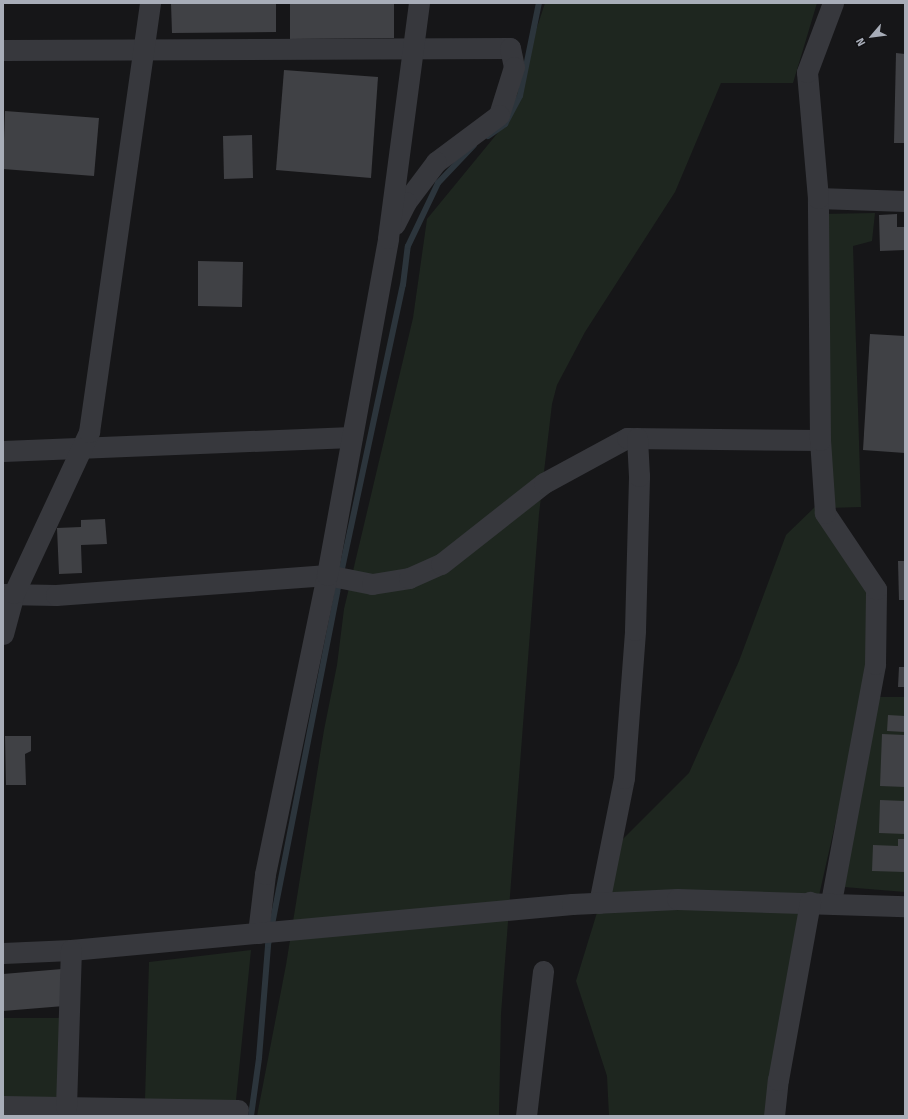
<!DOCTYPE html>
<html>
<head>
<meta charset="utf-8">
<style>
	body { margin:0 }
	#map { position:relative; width:908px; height:1119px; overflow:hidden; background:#161618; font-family:"Fira Sans",sans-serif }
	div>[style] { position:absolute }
	.green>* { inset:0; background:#1e261f }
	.stream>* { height:6px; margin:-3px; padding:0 3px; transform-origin:3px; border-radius:3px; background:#2c353c }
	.building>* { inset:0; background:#404145 }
	.minor>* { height:21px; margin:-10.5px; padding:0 10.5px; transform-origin:10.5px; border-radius:10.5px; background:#37383d }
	span { translate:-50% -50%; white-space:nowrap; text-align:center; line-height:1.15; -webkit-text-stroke:4px #111113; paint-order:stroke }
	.frame { position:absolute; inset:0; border:4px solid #a8adb8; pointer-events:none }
	.north { position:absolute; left:852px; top:16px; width:40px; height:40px; -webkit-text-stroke:3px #111113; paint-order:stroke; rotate:242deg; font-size:11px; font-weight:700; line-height:16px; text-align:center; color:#a8adb8 }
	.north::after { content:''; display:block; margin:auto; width:14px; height:18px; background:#a8adb8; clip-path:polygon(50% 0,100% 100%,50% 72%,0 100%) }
</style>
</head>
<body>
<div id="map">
	<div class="green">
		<div style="clip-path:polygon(545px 3px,817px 3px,793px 83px,721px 83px,675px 192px,585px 332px,557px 385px,552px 404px,539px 514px,501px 1014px,499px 1116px,257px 1116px,286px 965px,324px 730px,337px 665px,344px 609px,413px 318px,427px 219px,505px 124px)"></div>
		<div style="clip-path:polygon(875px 213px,872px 241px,853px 246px,861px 507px,828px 508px,822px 214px)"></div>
		<div style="clip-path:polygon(819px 503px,876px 607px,858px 723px,792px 1015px,782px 1116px,609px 1116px,607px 1076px,576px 981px,618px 844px,689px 773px,739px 661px,786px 535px)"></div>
		<div style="clip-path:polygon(879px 697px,905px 697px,905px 892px,844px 887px)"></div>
		<div style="clip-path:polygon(251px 950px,236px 1100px,145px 1100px,149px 962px)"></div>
		<div style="clip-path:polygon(3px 1018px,69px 1018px,60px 1107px,3px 1106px)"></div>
	</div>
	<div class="stream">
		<div style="left:488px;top:136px;width:21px;rotate:-35deg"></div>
		<div style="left:505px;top:124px;width:32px;rotate:-62deg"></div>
		<div style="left:520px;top:96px;width:95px;rotate:-78.5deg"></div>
		<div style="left:251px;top:1116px;width:59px;rotate:-82.1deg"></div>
		<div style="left:259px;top:1058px;width:113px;rotate:-85.4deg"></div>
		<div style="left:268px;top:945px;width:360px;rotate:-78.9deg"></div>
		<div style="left:337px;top:592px;width:314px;rotate:-77.9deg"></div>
		<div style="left:403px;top:285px;width:39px;rotate:-83deg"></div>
		<div style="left:408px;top:246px;width:70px;rotate:-64.5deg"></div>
		<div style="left:438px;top:183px;width:52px;rotate:-46.5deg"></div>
	</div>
	<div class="building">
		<div style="clip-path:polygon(171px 3px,276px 3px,276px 32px,172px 33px)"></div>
		<div style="clip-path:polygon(290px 3px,394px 3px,394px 38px,290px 39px)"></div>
		<div style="clip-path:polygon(896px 53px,905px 54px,905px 143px,894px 143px)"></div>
		<div style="clip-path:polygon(284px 70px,378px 77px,371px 178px,276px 170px)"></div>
		<div style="clip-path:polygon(5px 111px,99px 118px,94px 176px,3px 169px)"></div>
		<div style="clip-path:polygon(252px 135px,253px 178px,224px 179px,223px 136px)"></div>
		<div style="clip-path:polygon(897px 214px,897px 227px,905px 227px,905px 250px,880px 251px,879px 215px)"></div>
		<div style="clip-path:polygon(198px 261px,243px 262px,242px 307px,198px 306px)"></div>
		<div style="clip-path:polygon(870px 334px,905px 336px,905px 453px,863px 450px)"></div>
		<div style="clip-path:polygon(105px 519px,107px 544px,81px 545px,82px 573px,59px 574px,57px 528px,81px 527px,81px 520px)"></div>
		<div style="clip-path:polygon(898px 561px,905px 561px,905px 600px,899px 600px)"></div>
		<div style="clip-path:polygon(899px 667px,905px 667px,905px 687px,898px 687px)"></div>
		<div style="clip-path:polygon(888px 715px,905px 716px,905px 732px,887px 731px)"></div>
		<div style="clip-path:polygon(882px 734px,905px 735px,905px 787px,880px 786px)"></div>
		<div style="clip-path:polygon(5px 736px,31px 736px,31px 751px,25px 754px,26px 785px,6px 785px)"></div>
		<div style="clip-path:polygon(880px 800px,905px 801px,905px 834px,879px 833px)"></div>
		<div style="clip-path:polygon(898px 839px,905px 839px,905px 872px,872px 871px,873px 845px,898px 846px)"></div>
		<div style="clip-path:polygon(62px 969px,64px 1006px,3px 1011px,3px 974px)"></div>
	</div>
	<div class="minor">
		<div style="left:3px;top:50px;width:507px;rotate:-0.23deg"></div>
		<div style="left:510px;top:48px;width:19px;rotate:78deg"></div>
		<div style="left:514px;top:67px;width:50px;rotate:107.4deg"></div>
		<div style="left:499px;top:115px;width:79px;rotate:143.3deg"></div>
		<div style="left:436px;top:162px;width:50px;rotate:126.9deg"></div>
		<div style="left:406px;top:202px;width:25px;rotate:117deg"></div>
		<div style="left:818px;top:198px;width:87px;rotate:2deg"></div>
		<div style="left:3px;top:451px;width:349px;rotate:-2.3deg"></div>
		<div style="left:3px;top:594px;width:53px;rotate:1.1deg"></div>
		<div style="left:56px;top:595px;width:272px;rotate:-4.2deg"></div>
		<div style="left:327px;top:575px;width:46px;rotate:11.3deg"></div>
		<div style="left:372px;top:584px;width:37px;rotate:-9deg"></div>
		<div style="left:409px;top:578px;width:35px;rotate:-24deg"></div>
		<div style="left:441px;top:564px;width:131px;rotate:-38.2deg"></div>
		<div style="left:544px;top:483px;width:94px;rotate:-28.5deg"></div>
		<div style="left:627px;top:438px;width:193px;rotate:0.6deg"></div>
		<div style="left:3px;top:634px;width:42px;rotate:-75deg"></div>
		<div style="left:14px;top:593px;width:178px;rotate:-65deg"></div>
		<div style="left:89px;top:432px;width:433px;rotate:-81.9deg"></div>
		<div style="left:831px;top:902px;width:242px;rotate:-79.5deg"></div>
		<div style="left:875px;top:664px;width:75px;rotate:-89.2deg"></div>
		<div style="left:876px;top:589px;width:92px;rotate:-123.9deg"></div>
		<div style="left:825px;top:513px;width:73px;rotate:-93.9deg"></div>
		<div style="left:820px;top:440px;width:242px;rotate:-90.5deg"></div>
		<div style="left:818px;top:198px;width:126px;rotate:-95deg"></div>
		<div style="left:807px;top:72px;width:74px;rotate:-69.4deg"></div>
		<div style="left:599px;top:903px;width:127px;rotate:-78.7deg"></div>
		<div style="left:624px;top:778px;width:148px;rotate:-85.7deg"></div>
		<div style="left:635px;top:630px;width:154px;rotate:-88.5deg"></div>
		<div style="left:639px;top:476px;width:38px;rotate:-93deg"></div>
		<div style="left:258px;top:933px;width:59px;rotate:-83.2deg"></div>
		<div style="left:265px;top:874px;width:305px;rotate:-78.3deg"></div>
		<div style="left:327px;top:575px;width:342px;rotate:-79.7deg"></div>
		<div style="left:388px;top:238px;width:237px;rotate:-82.5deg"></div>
		<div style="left:3px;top:953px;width:68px;rotate:-2.5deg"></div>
		<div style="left:71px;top:950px;width:503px;rotate:-5.25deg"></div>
		<div style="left:572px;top:904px;width:105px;rotate:-2.7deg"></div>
		<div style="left:677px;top:899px;width:228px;rotate:1.8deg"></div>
		<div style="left:3px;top:1106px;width:235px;rotate:1deg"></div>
		<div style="left:66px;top:1107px;width:157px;rotate:-88.2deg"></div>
		<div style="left:526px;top:1116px;width:146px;rotate:-83.3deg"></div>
		<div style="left:774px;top:1116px;width:36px;rotate:-84deg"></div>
		<div style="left:778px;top:1080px;width:181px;rotate:-79.8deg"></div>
	</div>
	<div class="frame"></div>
	<div class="north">N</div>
</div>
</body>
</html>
